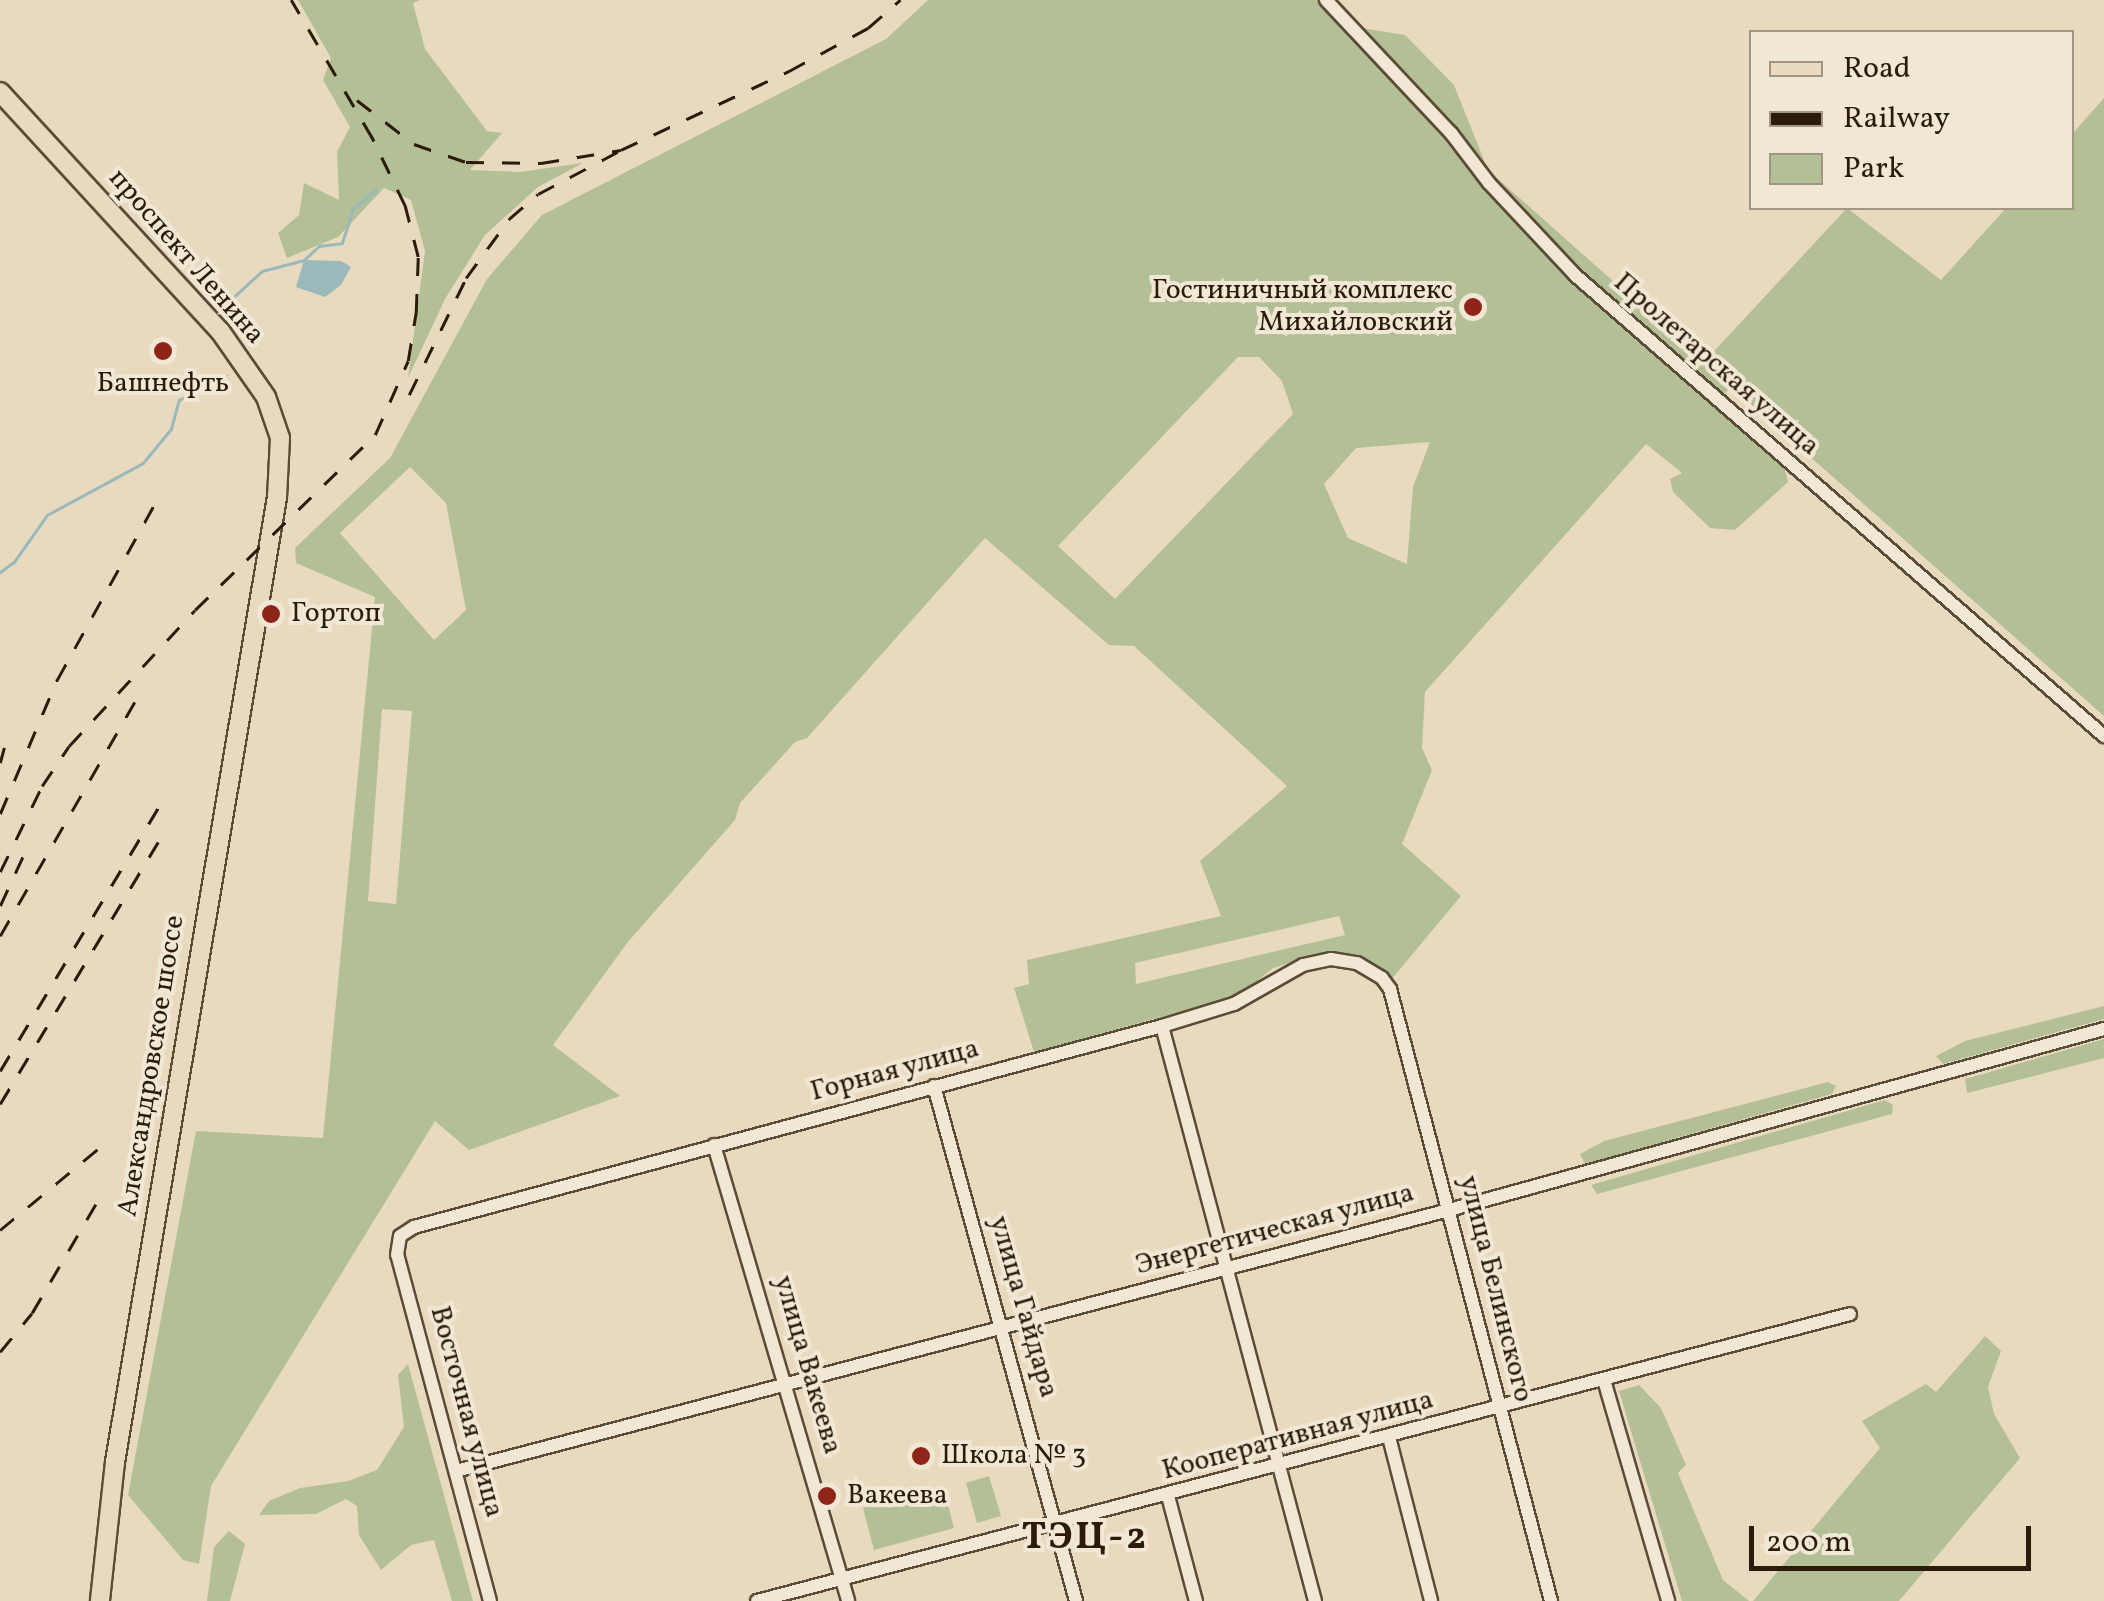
<!DOCTYPE html>
<html>
<head>
<meta charset="utf-8">
<style>
	body { margin:0 }
	#map { position:relative; width:2104px; height:1601px; overflow:hidden; background:#e9dabf; font-family:Vollkorn,serif }
	div>[style] { position:absolute }
	.green>* { inset:0; background:#b3c095 }
	.water>* { inset:0; background:#9ab9ba }
	.stream>* { height:2.5px; margin:-1.25px; padding:0 1.25px; transform-origin:1.25px; border-radius:1.25px; background:#9ab9ba }
	.roads { filter:drop-shadow(2px 0 #5b4b37) drop-shadow(-2px 0 #5b4b37) drop-shadow(0 2px #5b4b37) drop-shadow(0 -2px #5b4b37) }
	.minor>* { height:12px; margin:-6px; padding:0 6px; transform-origin:6px; border-radius:6px; background:#f1e7d5 }
	.major>* { height:18px; margin:-9px; padding:0 9px; transform-origin:9px; border-radius:9px; background:#e9dabf }
	.rail>* { height:2.5px; margin-top:-1.25px; transform-origin:0; background:repeating-linear-gradient(90deg,#2c1b0a 0 18px,transparent 0 36px) }
	.dots>* { width:28px; height:28px; translate:-50% -50%; box-sizing:border-box; border:5px solid #f1e7d5; border-radius:50% }
	span { translate:-50% -50%; white-space:nowrap; text-align:center; line-height:1.15; -webkit-text-stroke:8px #f1e7d5; paint-order:stroke }
	.street-label { font-size:28px; color:#2c1b0a }
	.poi-label { font-size:28px; color:#2c1b0a }
	.right { translate:-100% -50%; text-align:right }
	.left { translate:0 -50%; text-align:left }
	.district-label { font-size:38px; color:#2c1b0a; font-weight:700; letter-spacing:2.5px }
	.legend { position:absolute; left:1749px; top:30px; width:325px; height:180px; box-sizing:border-box; background:#f1e7d5; border:2px solid #a29584; margin:0; padding:12px 18px; list-style:none; font-size:30px; color:#2c1b0a }
	.legend li { display:flex; align-items:center; gap:20px; height:50px }
	.legend b { width:50px; border:2px solid #a29584 }
	.scale { position:absolute; left:1749px; top:1526px; width:282px; height:45px; box-sizing:border-box; border:5px solid #2c1b0a; border-top:0; padding-left:12px; font-size:30px; line-height:35px; white-space:nowrap; color:#2c1b0a; -webkit-text-stroke:8px #f1e7d5; paint-order:stroke }
</style>
</head>
<body>
<div id="map">
	<div class="green">
		<div style="clip-path:polygon(298px 0,420px 0,413px 3px,425px 49px,487px 131px,502px 133px,470px 170px,520px 172px,583px 163px,538px 187px,485px 235px,445px 299px,408px 378px,425px 251px,411px 200px,384px 188px,338px 237px,287px 258px,278px 233px,299px 215px,304px 183px,339px 200px,337px 152px,350px 127px,323px 80px,331px 58px)"></div>
		<div style="clip-path:polygon(evenodd,928px 0,1325px 0,1350px 26px,1405px 35px,1454px 85px,1488px 170px,1704px 362px,1847px 208px,1941px 280px,2006px 208px,2072px 208px,2072px 134px,2104px 98px,2104px 716px,1731px 387px,1715px 404px,1785px 469px,1788px 482px,1735px 530px,1710px 528px,1673px 492px,1670px 479px,1682px 473px,1646px 444px,1425px 692px,1422px 748px,1432px 770px,1402px 844px,1461px 896px,1391px 980px,1369px 963px,1320px 954px,1273px 968px,1242px 993px,1219px 1001px,1034px 1052px,1014px 988px,1029px 984px,1027px 960px,1221px 916px,1200px 861px,1287px 786px,1134px 646px,1109px 645px,985px 538px,807px 738px,795px 742px,740px 803px,735px 820px,627px 943px,553px 1045px,620px 1096px,469px 1150px,435px 1121px,211px 1486px,199px 1564px,183px 1560px,128px 1495px,196px 1131px,323px 1138px,375px 597px,296px 563px,295px 548px,390px 458px,487px 279px,542px 215px,886px 39px,928px 0,1238px 357px,1259px 357px,1282px 381px,1293px 414px,1115px 599px,1058px 546px,1238px 357px,928px 0,1430px 442px,1413px 487px,1407px 564px,1348px 538px,1324px 484px,1356px 448px,1430px 442px,928px 0,410px 467px,446px 503px,466px 610px,434px 640px,340px 533px,410px 467px,928px 0,382px 709px,412px 711px,396px 904px,368px 901px,382px 709px,928px 0,1339px 916px,1345px 935px,1136px 984px,1135px 963px,1339px 916px)"></div>
		<div style="clip-path:polygon(2104px 1006px,2104px 1019px,1943px 1064px,1936px 1056px,1965px 1041px)"></div>
		<div style="clip-path:polygon(2104px 1039px,2104px 1058px,1967px 1093px,1965px 1079px)"></div>
		<div style="clip-path:polygon(1828px 1082px,1836px 1086px,1832px 1094px,1585px 1164px,1580px 1154px,1604px 1141px)"></div>
		<div style="clip-path:polygon(1885px 1100px,1893px 1105px,1892px 1114px,1597px 1194px,1591px 1185px)"></div>
		<div style="clip-path:polygon(1985px 1336px,2001px 1351px,1988px 1387px,1994px 1414px,2020px 1458px,1899px 1601px,1753px 1601px,1880px 1448px,1862px 1421px,1926px 1384px,1936px 1392px)"></div>
		<div style="clip-path:polygon(408px 1364px,473px 1601px,452px 1601px,434px 1540px,411px 1545px,381px 1570px,359px 1535px,357px 1506px,346px 1499px,316px 1514px,259px 1515px,269px 1501px,300px 1488px,348px 1481px,377px 1470px,404px 1427px,398px 1375px)"></div>
		<div style="clip-path:polygon(1639px 1385px,1661px 1408px,1686px 1465px,1678px 1473px,1723px 1580px,1749px 1601px,1682px 1601px,1619px 1391px)"></div>
		<div style="clip-path:polygon(989px 1476px,1001px 1516px,977px 1523px,966px 1483px)"></div>
		<div style="clip-path:polygon(943px 1486px,954px 1528px,874px 1550px,863px 1508px)"></div>
		<div style="clip-path:polygon(229px 1531px,245px 1544px,230px 1601px,207px 1601px,214px 1547px)"></div>
	</div>
	<div class="water">
		<div style="clip-path:polygon(304px 260px,341px 261px,351px 267px,341px 285px,325px 297px,296px 287px)"></div>
	</div>
	<div class="stream">
		<div style="left:225px;top:305px;width:50px;rotate:-42.6deg"></div>
		<div style="left:262px;top:271px;width:43px;rotate:-14.7deg"></div>
		<div style="left:304px;top:260px;width:21px;rotate:-43deg"></div>
		<div style="left:319px;top:246px;width:23px;rotate:-7deg"></div>
		<div style="left:342px;top:243px;width:36px;rotate:-72deg"></div>
		<div style="left:353px;top:209px;width:30px;rotate:-40deg"></div>
		<div style="left:0;top:572px;width:17px;rotate:-36deg"></div>
		<div style="left:14px;top:562px;width:57px;rotate:-54.9deg"></div>
		<div style="left:47px;top:515px;width:109px;rotate:-28.4deg"></div>
		<div style="left:143px;top:463px;width:44px;rotate:-50.5deg"></div>
		<div style="left:171px;top:429px;width:30px;rotate:-75deg"></div>
		<div style="left:179px;top:400px;width:53px;rotate:-28deg"></div>
	</div>
	<div class="roads">
		<div class="minor">
			<div style="left:1326px;top:0;width:183px;rotate:46.8deg"></div>
			<div style="left:1451px;top:133px;width:63px;rotate:52.8deg"></div>
			<div style="left:1489px;top:183px;width:126px;rotate:46.9deg"></div>
			<div style="left:1575px;top:275px;width:702px;rotate:41.07deg"></div>
			<div style="left:1162px;top:1026px;width:595px;rotate:75.1deg"></div>
			<div style="left:934px;top:1086px;width:534px;rotate:74.58deg"></div>
			<div style="left:714px;top:1145px;width:475px;rotate:73.6deg"></div>
			<div style="left:1604px;top:1380px;width:230px;rotate:73.8deg"></div>
			<div style="left:1389px;top:1437px;width:169px;rotate:75.6deg"></div>
			<div style="left:456px;top:1471px;width:1027px;rotate:-14.73deg"></div>
			<div style="left:1449px;top:1210px;width:680px;rotate:-15.45deg"></div>
			<div style="left:1168px;top:1496px;width:109px;rotate:75.1deg"></div>
			<div style="left:490px;top:1601px;width:358px;rotate:-105deg"></div>
			<div style="left:397px;top:1255px;width:19px;rotate:-81deg"></div>
			<div style="left:400px;top:1236px;width:17px;rotate:-33deg"></div>
			<div style="left:414px;top:1227px;width:775px;rotate:-15.04deg"></div>
			<div style="left:1162px;top:1026px;width:75px;rotate:-17deg"></div>
			<div style="left:1234px;top:1004px;width:79px;rotate:-29.5deg"></div>
			<div style="left:1303px;top:965px;width:29px;rotate:-12deg"></div>
			<div style="left:1331px;top:959px;width:26px;rotate:9deg"></div>
			<div style="left:1357px;top:963px;width:29px;rotate:31deg"></div>
			<div style="left:1382px;top:978px;width:14px;rotate:54deg"></div>
			<div style="left:1390px;top:989px;width:633px;rotate:75.26deg"></div>
			<div style="left:757px;top:1601px;width:1130px;rotate:-14.71deg"></div>
		</div>
		<div class="major">
			<div style="left:0;top:92px;width:325px;rotate:47.4deg"></div>
			<div style="left:220px;top:331px;width:80px;rotate:55.1deg"></div>
			<div style="left:266px;top:397px;width:43px;rotate:71.1deg"></div>
			<div style="left:280px;top:438px;width:59px;rotate:92.9deg"></div>
			<div style="left:277px;top:497px;width:979px;rotate:99.53deg"></div>
			<div style="left:115px;top:1462px;width:140px;rotate:96.2deg"></div>
		</div>
	</div>
	<div class="rail">
		<div style="left:357px;top:100px;width:72px;rotate:37.7deg"></div>
		<div style="left:414px;top:144px;width:55px;rotate:19.1deg"></div>
		<div style="left:466px;top:162px;width:75px;rotate:0.8deg"></div>
		<div style="left:541px;top:163px;width:81px;rotate:-9.2deg"></div>
		<div style="left:621px;top:150px;width:186px;rotate:-25.2deg"></div>
		<div style="left:789px;top:71px;width:90px;rotate:-28.6deg"></div>
		<div style="left:868px;top:28px;width:43px;rotate:-41.2deg"></div>
		<div style="left:409px;top:395px;width:130px;rotate:-64deg"></div>
		<div style="left:466px;top:278px;width:73px;rotate:-53.9deg"></div>
		<div style="left:509px;top:219px;width:38px;rotate:-41deg"></div>
		<div style="left:538px;top:194px;width:94px;rotate:-27.9deg"></div>
		<div style="left:0;top:763px;width:16px;rotate:-75deg"></div>
		<div style="left:0;top:814px;width:146px;rotate:-67deg"></div>
		<div style="left:57px;top:680px;width:200px;rotate:-61deg"></div>
		<div style="left:0;top:872px;width:96px;rotate:-64deg"></div>
		<div style="left:42px;top:786px;width:48px;rotate:-56deg"></div>
		<div style="left:69px;top:746px;width:185px;rotate:-47.2deg"></div>
		<div style="left:195px;top:610px;width:251px;rotate:-44.2deg"></div>
		<div style="left:375px;top:435px;width:81px;rotate:-66deg"></div>
		<div style="left:408px;top:361px;width:50px;rotate:-80.7deg"></div>
		<div style="left:416px;top:312px;width:55px;rotate:-87.9deg"></div>
		<div style="left:418px;top:257px;width:53px;rotate:-104.3deg"></div>
		<div style="left:405px;top:206px;width:76px;rotate:-115.9deg"></div>
		<div style="left:372px;top:138px;width:160px;rotate:-120.4deg"></div>
		<div style="left:0;top:906px;width:57px;rotate:-65.2deg"></div>
		<div style="left:0;top:936px;width:275px;rotate:-60.1deg"></div>
		<div style="left:0;top:1071px;width:322px;rotate:-59deg"></div>
		<div style="left:0;top:1104px;width:306px;rotate:-58.9deg"></div>
		<div style="left:0;top:1230px;width:129px;rotate:-39.6deg"></div>
		<div style="left:0;top:1352px;width:50px;rotate:-50.6deg"></div>
		<div style="left:32px;top:1313px;width:143px;rotate:-59.7deg"></div>
	</div>
	<div class="dots">
		<div style="left:1473px;top:307px;background:#8f2418"></div>
		<div style="left:163px;top:351px;background:#8f2418"></div>
		<div style="left:271px;top:614px;background:#8f2418"></div>
		<div style="left:921px;top:1456px;background:#8f2418"></div>
		<div style="left:827px;top:1496px;background:#8f2418"></div>
	</div>
	<div class="street-label">
		<span style="left:186px;top:257px;rotate:49deg">проспект Ленина</span>
		<span style="left:1716px;top:365px;rotate:41deg">Пролетарская улица</span>
		<span style="left:152px;top:1066px;rotate:-81deg">Александровское шоссе</span>
		<span style="left:895px;top:1071px;rotate:-15deg">Горная улица</span>
		<span style="left:1275px;top:1230px;rotate:-15deg">Энергетическая улица</span>
		<span style="left:1495px;top:1289px;rotate:76deg">улица Белинского</span>
		<span style="left:1023px;top:1307px;rotate:74deg">улица Гайдара</span>
		<span style="left:807px;top:1365px;rotate:74deg">улица Вакеева</span>
		<span style="left:466px;top:1412px;rotate:75deg">Восточная улица</span>
		<span style="left:1298px;top:1436px;rotate:-15deg">Кооперативная улица</span>
	</div>
	<div class="poi-label">
		<span class="right" style="left:1453px;top:307px">Гостиничный комплекс<br>Михайловский</span>
		<span style="left:163px;top:384px">Башнефть</span>
		<span class="left" style="left:291px;top:614px">Гортоп</span>
		<span class="left" style="left:941px;top:1456px">Школа № 3</span>
		<span class="left" style="left:847px;top:1496px">Вакеева</span>
	</div>
	<div class="district-label">
		<span style="left:1085px;top:1539px">ТЭЦ-2</span>
	</div>
	<ul class="legend">
	<li><b style="height:12px;background:#e9dabf"></b>Road</li>
	<li><b style="height:12px;background:#2c1b0a"></b>Railway</li>
	<li><b style="height:28px;background:#b3c095"></b>Park</li>
	</ul>
	<div class="scale">200 m</div>
</div>
</body>
</html>
